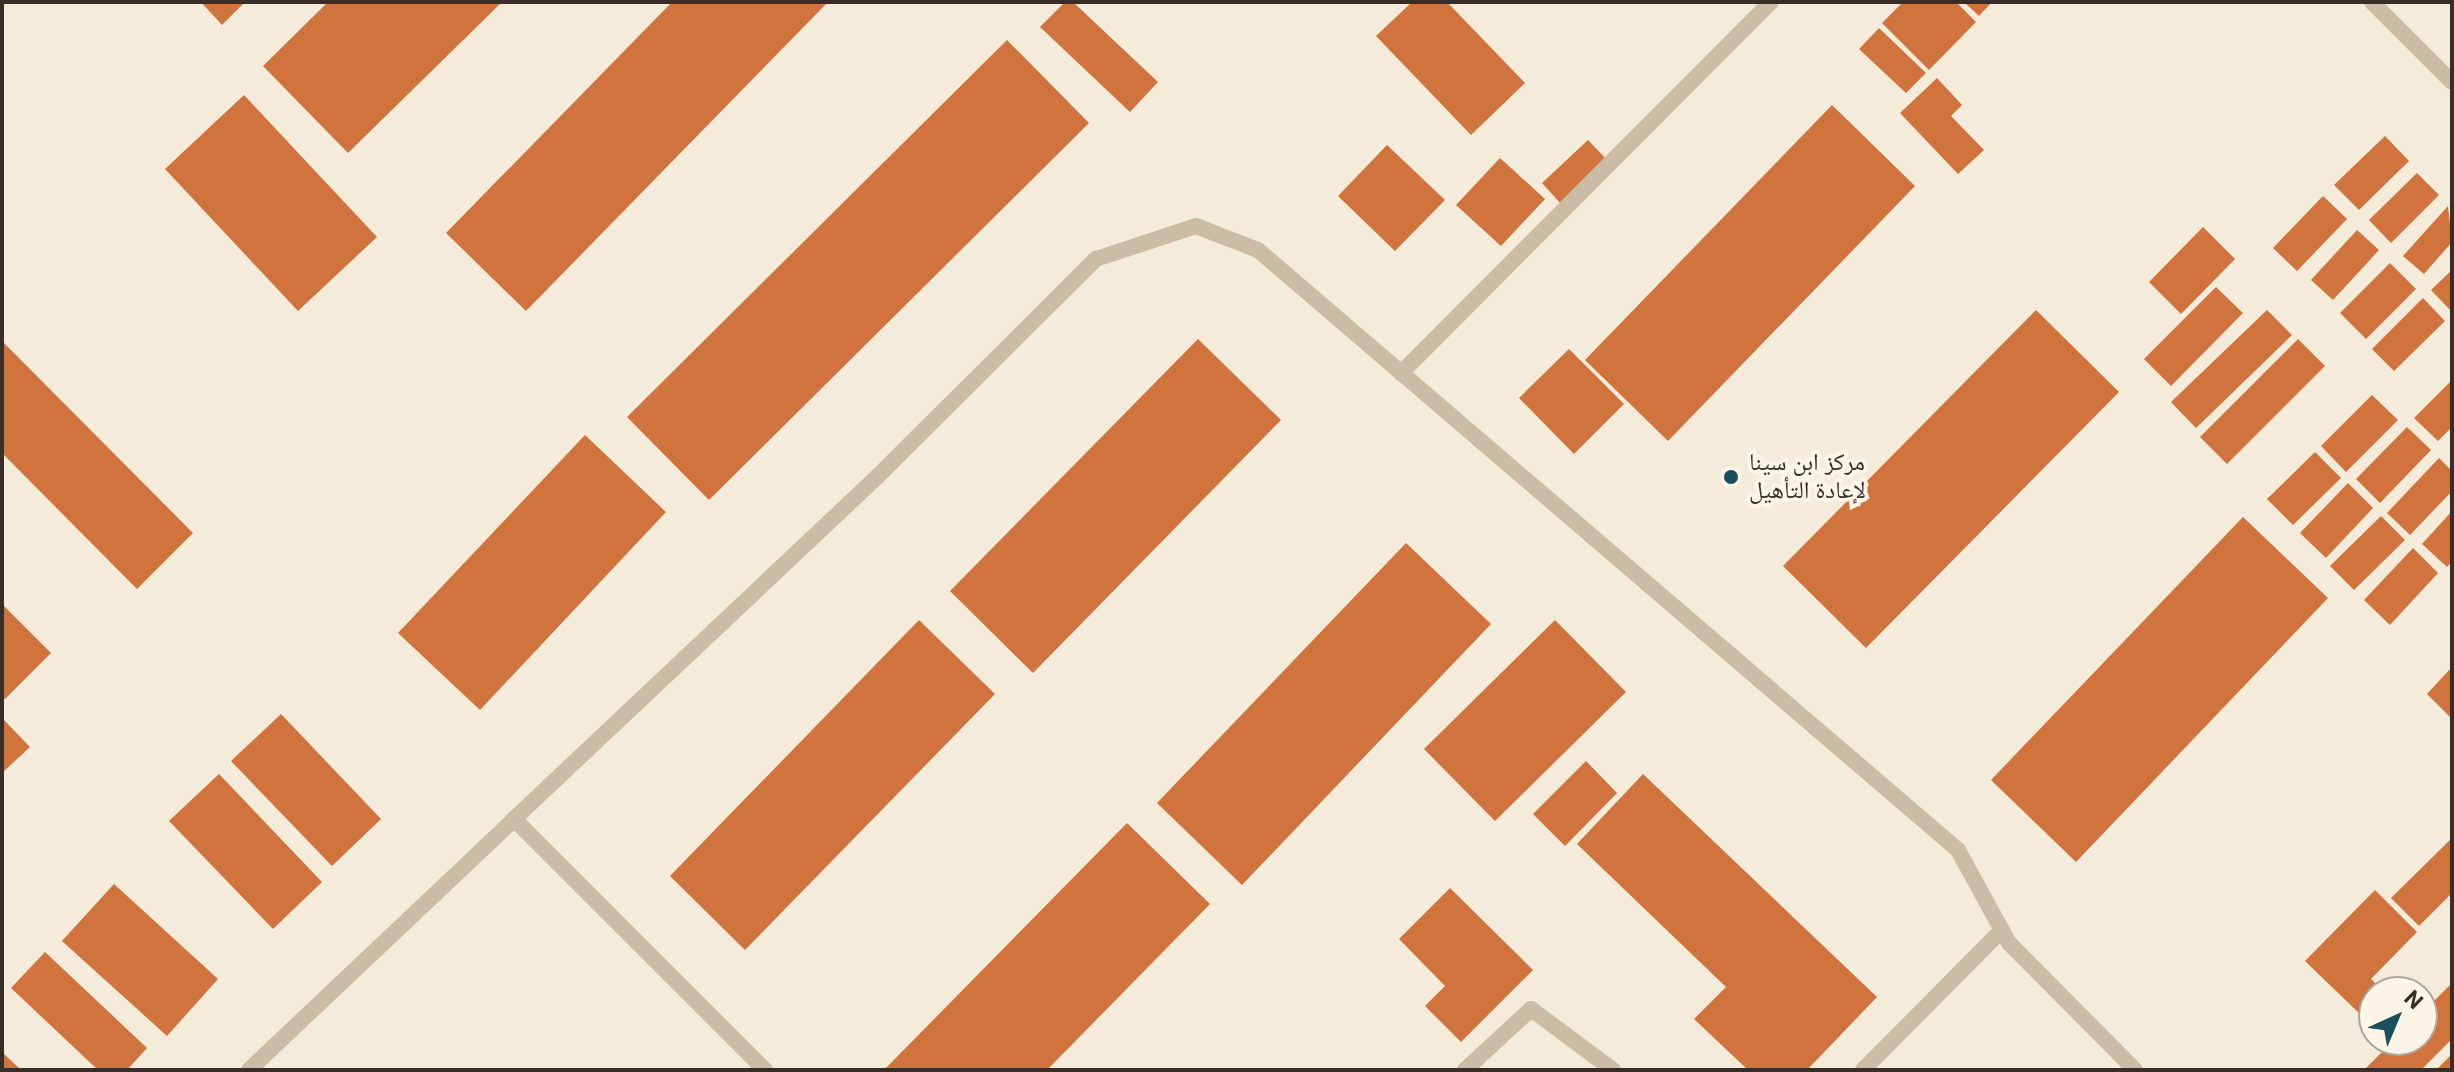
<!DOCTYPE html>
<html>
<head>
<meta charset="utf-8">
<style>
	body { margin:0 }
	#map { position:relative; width:2454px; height:1072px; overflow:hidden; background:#f4ebda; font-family:Roboto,"Noto Naskh Arabic",sans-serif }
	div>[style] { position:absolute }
	.building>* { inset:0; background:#d0733c }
	.lane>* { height:16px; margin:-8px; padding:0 8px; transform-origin:8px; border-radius:8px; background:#cdbca5 }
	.dots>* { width:22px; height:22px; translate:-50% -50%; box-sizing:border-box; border:4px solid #fbf4e7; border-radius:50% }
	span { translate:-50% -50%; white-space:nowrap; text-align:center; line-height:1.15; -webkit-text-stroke:8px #fbf4e7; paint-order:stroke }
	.poi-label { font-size:24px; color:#382e27 }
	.left { translate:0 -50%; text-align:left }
	.frame { position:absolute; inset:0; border:4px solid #382e27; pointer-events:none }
	.north { position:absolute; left:2358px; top:976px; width:80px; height:80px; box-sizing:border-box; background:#fbf4e7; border:2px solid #ada59a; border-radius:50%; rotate:44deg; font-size:22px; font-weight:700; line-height:32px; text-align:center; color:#382e27 }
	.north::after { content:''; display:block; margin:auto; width:28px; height:36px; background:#194f5d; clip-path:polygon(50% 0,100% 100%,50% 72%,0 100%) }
</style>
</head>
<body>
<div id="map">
	<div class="building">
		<div style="clip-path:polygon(201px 2px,245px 2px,222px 25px)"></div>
		<div style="clip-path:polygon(328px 2px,502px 2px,348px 153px,263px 66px)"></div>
		<div style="clip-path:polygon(672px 2px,828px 2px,526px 311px,446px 233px)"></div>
		<div style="clip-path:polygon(1065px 2px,1073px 2px,1158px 82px,1130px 112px,1040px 27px)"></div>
		<div style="clip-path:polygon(1412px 2px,1447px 2px,1525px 83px,1471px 135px,1376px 36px)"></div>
		<div style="clip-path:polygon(1903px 2px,1956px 2px,1976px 22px,1929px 70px,1882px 23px)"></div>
		<div style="clip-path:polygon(1964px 2px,1992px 2px,1979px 16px)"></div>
		<div style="clip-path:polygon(1879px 28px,1926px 73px,1906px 93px,1859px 49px)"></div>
		<div style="clip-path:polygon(1007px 40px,1089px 123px,709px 500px,627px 417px)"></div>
		<div style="clip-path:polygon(1937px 78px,1962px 105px,1951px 116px,1984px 150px,1958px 174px,1900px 113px)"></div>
		<div style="clip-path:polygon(244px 95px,377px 237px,298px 311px,165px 169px)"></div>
		<div style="clip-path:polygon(1832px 105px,1915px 186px,1668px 441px,1585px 360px)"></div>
		<div style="clip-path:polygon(2385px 136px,2409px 161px,2359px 210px,2334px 185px)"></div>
		<div style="clip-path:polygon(1588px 140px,1609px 162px,1562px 205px,1542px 183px)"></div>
		<div style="clip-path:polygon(1387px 145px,1445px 200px,1395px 251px,1338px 196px)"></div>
		<div style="clip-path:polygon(1500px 158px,1545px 199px,1501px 246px,1456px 205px)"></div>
		<div style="clip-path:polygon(2417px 173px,2439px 195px,2391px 243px,2369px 220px)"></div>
		<div style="clip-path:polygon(2323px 196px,2347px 219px,2297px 271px,2273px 248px)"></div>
		<div style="clip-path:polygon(2448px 206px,2452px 242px,2424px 274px,2403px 256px)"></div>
		<div style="clip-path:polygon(2203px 227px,2235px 259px,2181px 314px,2149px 282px)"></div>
		<div style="clip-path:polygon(2357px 230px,2379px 250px,2333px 300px,2311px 280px)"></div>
		<div style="clip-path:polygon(2390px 263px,2416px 289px,2366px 339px,2340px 313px)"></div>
		<div style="clip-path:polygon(2452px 270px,2452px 312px,2431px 290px)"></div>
		<div style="clip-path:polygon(2216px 287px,2243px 313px,2171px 386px,2144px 359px)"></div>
		<div style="clip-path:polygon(2423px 298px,2445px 321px,2394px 371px,2372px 349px)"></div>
		<div style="clip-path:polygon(2036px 310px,2119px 392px,1866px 648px,1783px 566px)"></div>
		<div style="clip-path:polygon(2267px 310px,2292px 335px,2196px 428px,2171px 402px)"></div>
		<div style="clip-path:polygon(1198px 339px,1281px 420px,1033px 673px,950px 591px)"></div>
		<div style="clip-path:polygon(2298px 339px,2325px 366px,2227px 464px,2200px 437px)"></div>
		<div style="clip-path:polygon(2px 341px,193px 533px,137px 589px,2px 453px)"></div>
		<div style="clip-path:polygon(1569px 349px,1624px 404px,1574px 454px,1519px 398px)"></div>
		<div style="clip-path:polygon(2452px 380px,2452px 427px,2438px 441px,2414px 418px)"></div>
		<div style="clip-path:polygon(2372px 395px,2398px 420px,2346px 472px,2321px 446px)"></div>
		<div style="clip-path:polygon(2407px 427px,2431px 450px,2380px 503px,2356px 479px)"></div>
		<div style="clip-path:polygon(585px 435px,666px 512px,480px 710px,398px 633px)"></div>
		<div style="clip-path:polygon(2315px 452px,2341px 478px,2293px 525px,2267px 499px)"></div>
		<div style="clip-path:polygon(2439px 458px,2452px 471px,2452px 491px,2410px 535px,2387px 513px)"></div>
		<div style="clip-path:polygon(2348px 483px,2373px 508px,2326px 558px,2300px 533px)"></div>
		<div style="clip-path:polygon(2452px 511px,2452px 561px,2447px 567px,2422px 544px)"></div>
		<div style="clip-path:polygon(2381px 516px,2405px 540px,2354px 590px,2330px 566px)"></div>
		<div style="clip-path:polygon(2243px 517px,2328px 598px,2076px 862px,1991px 780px)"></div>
		<div style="clip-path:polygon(1406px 543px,1491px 624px,1242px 885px,1157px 803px)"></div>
		<div style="clip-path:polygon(2413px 548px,2438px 573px,2390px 625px,2364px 600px)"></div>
		<div style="clip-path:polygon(2px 604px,51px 653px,5px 699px,2px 696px)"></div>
		<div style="clip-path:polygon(919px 620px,995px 694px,745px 950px,670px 876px)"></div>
		<div style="clip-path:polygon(1555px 620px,1626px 692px,1495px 821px,1424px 749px)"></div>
		<div style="clip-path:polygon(2452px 667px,2452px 719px,2427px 694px)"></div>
		<div style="clip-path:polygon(281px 714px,381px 819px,332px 866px,231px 761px)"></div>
		<div style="clip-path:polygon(2px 718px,30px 747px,2px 773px)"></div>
		<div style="clip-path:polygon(1586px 761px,1617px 793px,1565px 846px,1533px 814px)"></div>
		<div style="clip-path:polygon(219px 774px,322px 882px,273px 929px,169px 821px)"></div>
		<div style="clip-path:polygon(1643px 774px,1877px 997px,1807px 1070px,1748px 1070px,1694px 1019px,1726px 987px,1577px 844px)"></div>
		<div style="clip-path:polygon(1127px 823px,1210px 904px,1047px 1070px,884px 1070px)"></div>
		<div style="clip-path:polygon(2452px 838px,2452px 893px,2419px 926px,2391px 898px)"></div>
		<div style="clip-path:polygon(114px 884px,218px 979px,167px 1036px,62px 941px)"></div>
		<div style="clip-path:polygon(1450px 888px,1533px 970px,1461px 1042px,1425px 1006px,1445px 986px,1399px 939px)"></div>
		<div style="clip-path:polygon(2375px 890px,2417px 932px,2371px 979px,2384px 992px,2374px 992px,2374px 1002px,2361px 1015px,2305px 961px)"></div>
		<div style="clip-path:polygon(45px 952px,147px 1048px,127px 1070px,98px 1070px,11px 988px)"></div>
		<div style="clip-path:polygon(2452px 983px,2452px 1039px,2421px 1070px,2364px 1070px,2394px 1040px,2422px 1040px,2422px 1013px)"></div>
		<div style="clip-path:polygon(2px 1052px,21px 1070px,2px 1070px)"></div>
		<div style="clip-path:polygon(2452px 1054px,2452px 1070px,2436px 1070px)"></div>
	</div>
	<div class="lane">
		<div style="left:2372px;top:2px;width:113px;rotate:45deg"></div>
		<div style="left:1401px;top:373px;width:524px;rotate:-45.08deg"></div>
		<div style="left:249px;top:1070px;width:365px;rotate:-43.4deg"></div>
		<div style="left:765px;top:1070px;width:355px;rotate:-135deg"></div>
		<div style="left:514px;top:819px;width:500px;rotate:-43.3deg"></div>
		<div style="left:878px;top:476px;width:308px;rotate:-44.9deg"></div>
		<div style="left:1096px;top:259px;width:105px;rotate:-18.3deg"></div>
		<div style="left:1196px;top:226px;width:66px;rotate:21.2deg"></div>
		<div style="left:1258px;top:250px;width:922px;rotate:40.6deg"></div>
		<div style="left:1958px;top:850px;width:106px;rotate:61.3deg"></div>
		<div style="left:2009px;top:943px;width:179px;rotate:45.2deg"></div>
		<div style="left:1465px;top:1070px;width:90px;rotate:-42.7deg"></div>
		<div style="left:1531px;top:1009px;width:102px;rotate:36.6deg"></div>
		<div style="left:1863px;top:1070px;width:197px;rotate:-45.2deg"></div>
	</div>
	<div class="dots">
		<div style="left:1731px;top:477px;background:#194f5d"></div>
	</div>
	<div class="poi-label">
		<span class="left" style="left:1749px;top:477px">مركز ابن سينا<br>لإعادة التأهيل</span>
	</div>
	<div class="frame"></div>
	<div class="north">N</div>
</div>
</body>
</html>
